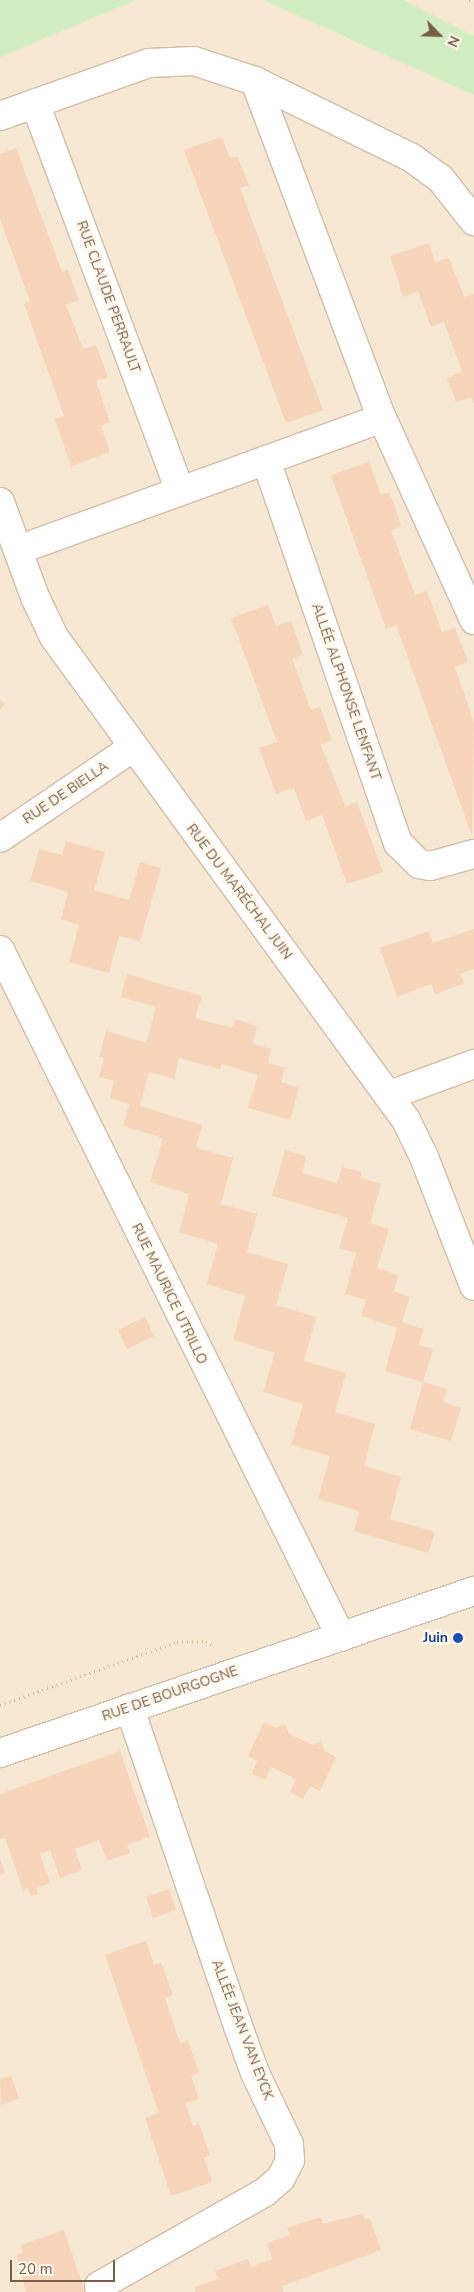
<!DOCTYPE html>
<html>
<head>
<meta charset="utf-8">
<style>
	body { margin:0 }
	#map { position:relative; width:474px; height:2292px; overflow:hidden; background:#fef5e5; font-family:"Nunito Sans",sans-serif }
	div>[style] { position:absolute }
	.residential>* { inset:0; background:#f6e8d3 }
	.green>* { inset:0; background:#d1edc2 }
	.building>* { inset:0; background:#f6d5ba }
	.path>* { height:3px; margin-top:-1.5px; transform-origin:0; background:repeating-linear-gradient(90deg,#dbb89d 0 1px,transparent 0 5px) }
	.roads { filter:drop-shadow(1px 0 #d1bda9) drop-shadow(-1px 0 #d1bda9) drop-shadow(0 1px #d1bda9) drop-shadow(0 -1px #d1bda9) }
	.minor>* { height:28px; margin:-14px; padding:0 14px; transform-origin:14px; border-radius:14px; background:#fff }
	.dots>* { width:14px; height:14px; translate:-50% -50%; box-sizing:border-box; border:2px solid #fff9ed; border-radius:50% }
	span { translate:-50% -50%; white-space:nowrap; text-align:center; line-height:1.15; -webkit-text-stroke:5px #fff9ed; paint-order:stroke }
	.street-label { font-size:14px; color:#7a5c47 }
	.transit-label { font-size:14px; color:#164399; font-weight:700 }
	.right { translate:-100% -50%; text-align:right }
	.north { position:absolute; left:414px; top:10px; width:50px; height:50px; -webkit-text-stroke:4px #fff9ed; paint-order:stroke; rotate:114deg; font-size:14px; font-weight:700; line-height:20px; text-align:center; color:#7a5c47 }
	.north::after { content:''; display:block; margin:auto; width:18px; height:22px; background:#7a5c47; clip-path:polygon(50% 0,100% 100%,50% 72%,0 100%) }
	.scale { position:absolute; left:10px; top:2260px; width:105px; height:22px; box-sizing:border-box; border:2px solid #7a5c47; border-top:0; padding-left:6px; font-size:15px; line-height:18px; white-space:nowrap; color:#7a5c47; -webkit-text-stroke:4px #fff9ed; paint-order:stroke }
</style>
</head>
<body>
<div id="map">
	<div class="residential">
		<div style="clip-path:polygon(0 0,474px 0,474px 2292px,0 2292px)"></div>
	</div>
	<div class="green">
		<div style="clip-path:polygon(0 0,136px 0,0 57px)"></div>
		<div style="clip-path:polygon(263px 0,403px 0,474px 36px,474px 95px)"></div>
	</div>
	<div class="building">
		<div style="clip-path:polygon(222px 137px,230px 158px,237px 156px,249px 185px,240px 188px,323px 410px,286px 423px,184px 150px)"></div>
		<div style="clip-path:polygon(16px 148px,62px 272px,68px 270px,79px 300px,66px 305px,83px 349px,96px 345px,108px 377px,96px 381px,110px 422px,101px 426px,110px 452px,71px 466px,55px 419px,64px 416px,24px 304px,30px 301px,0 219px,0 154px)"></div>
		<div style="clip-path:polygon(429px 243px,435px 262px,449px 258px,464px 297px,474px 294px,474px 404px,471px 397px,456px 402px,447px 378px,462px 372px,444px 322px,431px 327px,418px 291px,403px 297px,390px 256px)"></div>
		<div style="clip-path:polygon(369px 462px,381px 495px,389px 492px,396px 510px,401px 526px,391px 530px,415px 595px,427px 591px,442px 632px,455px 628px,468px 662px,455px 667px,474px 722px,472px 836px,396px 625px,386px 629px,331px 475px)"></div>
		<div style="clip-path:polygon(268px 605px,276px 626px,291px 621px,303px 655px,292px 658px,311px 710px,320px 707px,332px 740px,321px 745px,345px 806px,357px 802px,383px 872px,347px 884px,322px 815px,306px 821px,294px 788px,276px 794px,259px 748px,277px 742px,231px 618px)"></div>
		<div style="clip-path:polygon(0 700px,5px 703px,0 711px)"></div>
		<div style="clip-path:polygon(66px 841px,105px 852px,94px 890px,129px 900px,140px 862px,161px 868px,140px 941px,119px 936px,109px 973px,69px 962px,79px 925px,61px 919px,68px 892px,30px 881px,39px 849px,62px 855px)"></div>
		<div style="clip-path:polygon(474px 929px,474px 969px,460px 974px,464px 983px,435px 994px,431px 984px,397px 997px,380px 948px,429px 931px,433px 943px)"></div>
		<div style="clip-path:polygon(127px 974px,202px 996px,195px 1018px,232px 1028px,235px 1019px,257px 1026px,253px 1044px,271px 1049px,268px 1063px,285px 1068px,281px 1082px,299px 1088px,290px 1120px,248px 1108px,258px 1075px,222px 1064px,220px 1069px,179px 1058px,174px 1079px,149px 1072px,140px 1106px,202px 1125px,196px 1148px,233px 1158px,221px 1204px,257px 1214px,247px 1252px,288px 1264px,276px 1305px,316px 1317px,304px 1361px,346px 1373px,335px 1412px,375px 1424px,364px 1466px,401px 1477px,390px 1519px,435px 1532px,428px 1553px,354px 1531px,359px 1511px,318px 1499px,330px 1456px,291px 1445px,303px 1404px,263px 1392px,275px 1353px,233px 1340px,245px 1296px,207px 1284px,218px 1244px,179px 1232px,189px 1194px,150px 1182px,163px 1138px,123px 1126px,129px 1104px,110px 1098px,114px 1081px,99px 1077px,104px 1058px,99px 1057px,106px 1031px,146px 1043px,156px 1007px,121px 997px)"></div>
		<div style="clip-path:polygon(285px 1150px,306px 1156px,302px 1173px,337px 1183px,342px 1167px,362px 1172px,360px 1178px,381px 1184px,370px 1223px,389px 1229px,377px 1268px,398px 1275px,394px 1291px,410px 1297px,402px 1322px,423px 1329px,419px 1345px,433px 1349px,423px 1382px,385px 1371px,397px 1328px,361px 1316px,366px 1300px,345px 1294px,356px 1253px,339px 1248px,348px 1218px,272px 1196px)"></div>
		<div style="clip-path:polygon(145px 1317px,154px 1336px,127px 1349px,118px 1330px)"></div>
		<div style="clip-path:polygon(423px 1382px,447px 1389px,443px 1402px,461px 1408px,451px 1441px,410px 1429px)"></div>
		<div style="clip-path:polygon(264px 1722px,276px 1728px,285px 1724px,289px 1734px,313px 1745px,321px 1742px,325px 1751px,336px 1757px,320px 1791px,310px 1786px,303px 1799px,290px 1792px,296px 1779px,271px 1767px,265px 1780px,252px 1774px,257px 1761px,248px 1756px)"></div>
		<div style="clip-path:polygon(120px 1751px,150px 1837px,127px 1845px,130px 1853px,107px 1861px,99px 1840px,75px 1849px,82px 1870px,60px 1878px,50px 1850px,40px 1854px,50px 1883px,36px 1888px,38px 1894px,31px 1896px,28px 1888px,23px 1890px,5px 1838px,0 1840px,0 1794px)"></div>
		<div style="clip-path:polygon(0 1859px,5px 1873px,0 1875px)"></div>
		<div style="clip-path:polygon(169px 1889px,176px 1910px,153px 1918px,146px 1897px)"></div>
		<div style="clip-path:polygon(146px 1941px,154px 1965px,161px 1962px,173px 1995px,165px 1998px,180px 2043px,188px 2040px,199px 2073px,191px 2076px,199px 2099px,185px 2103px,193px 2126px,199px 2124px,210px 2155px,204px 2158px,212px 2182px,171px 2196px,145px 2118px,159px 2113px,105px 1955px)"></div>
		<div style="clip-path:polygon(11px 2076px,19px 2098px,1px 2105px,0 2079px)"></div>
		<div style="clip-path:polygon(362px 2214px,365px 2220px,370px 2219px,381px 2250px,282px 2286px,284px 2292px,196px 2292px,194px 2287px,218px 2279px,215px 2271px,248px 2259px,251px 2267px,272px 2259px,267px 2243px,290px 2235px,287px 2228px,321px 2217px,323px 2224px)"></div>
		<div style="clip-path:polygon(64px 2230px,85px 2292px,26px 2292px,17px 2255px,23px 2253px,21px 2245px)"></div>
	</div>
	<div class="path">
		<div style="left:469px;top:0;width:5px;rotate:22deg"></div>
		<div style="left:0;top:1705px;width:188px;rotate:-19.6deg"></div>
		<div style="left:177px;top:1642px;width:29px;rotate:-2deg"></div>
		<div style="left:206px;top:1641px;width:9px;rotate:32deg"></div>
	</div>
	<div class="roads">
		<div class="minor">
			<div style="left:255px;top:81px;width:360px;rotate:69.4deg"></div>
			<div style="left:382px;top:418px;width:222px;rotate:65.5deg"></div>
			<div style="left:35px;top:103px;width:414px;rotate:69.5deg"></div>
			<div style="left:0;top:116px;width:158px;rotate:-19.6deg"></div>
			<div style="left:149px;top:63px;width:45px;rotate:-2.5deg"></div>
			<div style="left:194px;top:61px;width:64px;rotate:18.2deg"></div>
			<div style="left:255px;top:81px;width:175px;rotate:26.1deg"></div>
			<div style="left:412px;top:158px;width:34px;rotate:36deg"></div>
			<div style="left:440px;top:178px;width:55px;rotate:51.7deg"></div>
			<div style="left:266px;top:460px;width:405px;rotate:71deg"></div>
			<div style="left:398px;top:843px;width:30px;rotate:45deg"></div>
			<div style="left:419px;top:864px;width:11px;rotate:10deg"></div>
			<div style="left:430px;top:866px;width:46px;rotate:-15.3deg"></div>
			<div style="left:0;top:502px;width:101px;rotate:69.8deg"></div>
			<div style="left:35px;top:597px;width:44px;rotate:64.6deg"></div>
			<div style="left:54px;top:637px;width:598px;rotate:53.92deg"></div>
			<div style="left:406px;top:1120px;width:41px;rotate:64.1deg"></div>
			<div style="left:424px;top:1157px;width:138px;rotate:68.8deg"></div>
			<div style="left:18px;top:550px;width:387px;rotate:-19.9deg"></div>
			<div style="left:0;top:838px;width:160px;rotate:-34.3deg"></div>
			<div style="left:0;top:950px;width:767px;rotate:63.6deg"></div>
			<div style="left:390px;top:1095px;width:90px;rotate:-20.3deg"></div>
			<div style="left:0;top:1753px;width:501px;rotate:-18.87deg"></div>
			<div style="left:99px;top:2286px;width:191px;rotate:-29.5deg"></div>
			<div style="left:265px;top:2192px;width:21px;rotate:-41deg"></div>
			<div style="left:281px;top:2178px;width:20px;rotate:-63deg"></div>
			<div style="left:290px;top:2160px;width:16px;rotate:-94deg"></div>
			<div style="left:289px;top:2144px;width:79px;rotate:-115.6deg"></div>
			<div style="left:255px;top:2073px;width:50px;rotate:-109.9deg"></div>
			<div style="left:238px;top:2026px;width:336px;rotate:-108.8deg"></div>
		</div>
	</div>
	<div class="dots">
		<div style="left:458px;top:1638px;background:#1a4fb4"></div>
	</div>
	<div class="street-label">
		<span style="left:108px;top:297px;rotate:70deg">RUE CLAUDE PERRAULT</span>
		<span style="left:346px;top:692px;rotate:71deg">ALLÉE ALPHONSE LENFANT</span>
		<span style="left:66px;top:793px;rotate:-34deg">RUE DE BIELLA</span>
		<span style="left:239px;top:892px;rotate:53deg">RUE DU MARÉCHAL JUIN</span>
		<span style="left:169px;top:1294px;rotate:64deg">RUE MAURICE UTRILLO</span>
		<span style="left:170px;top:1694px;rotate:-19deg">RUE DE BOURGOGNE</span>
		<span style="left:242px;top:2030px;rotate:69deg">ALLÉE JEAN VAN EYCK</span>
	</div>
	<div class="transit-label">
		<span class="right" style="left:448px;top:1638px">Juin</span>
	</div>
	<div class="north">N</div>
	<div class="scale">20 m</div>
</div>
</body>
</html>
